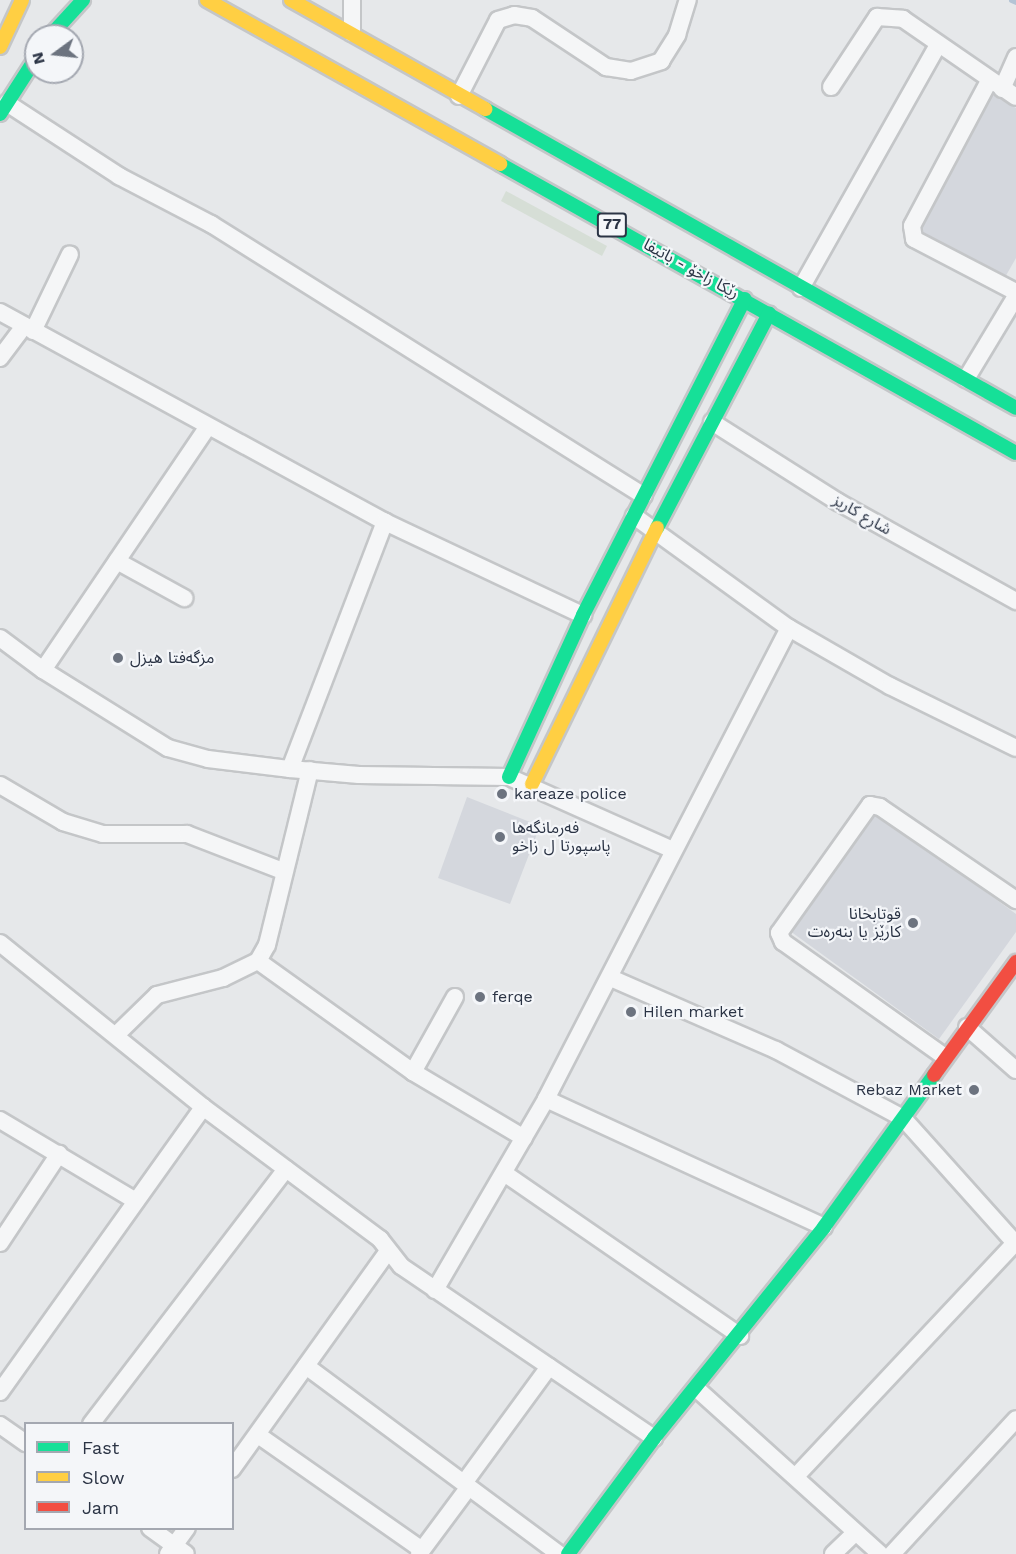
<!DOCTYPE html>
<html>
<head>
<meta charset="utf-8">
<style>
	body { margin:0 }
	#map { position:relative; width:1016px; height:1554px; overflow:hidden; background:#e6e8ea; font-family:"Work Sans","Noto Sans Arabic",sans-serif }
	div>[style] { position:absolute }
	.built>* { inset:0; background:#d4d7dd }
	.green>* { inset:0; background:#d6ded6 }
	.stream>* { height:5px; margin:-2.5px; padding:0 2.5px; transform-origin:2.5px; border-radius:2.5px; background:#b4c4d5 }
	.roads { filter:drop-shadow(2px 0 #c4c6c8) drop-shadow(-2px 0 #c4c6c8) drop-shadow(0 2px #c4c6c8) drop-shadow(0 -2px #c4c6c8) }
	.street>* { height:16px; margin:-8px; padding:0 8px; transform-origin:8px; border-radius:8px; background:#f5f6f7 }
	.fast>* { height:14px; margin:-7px; padding:0 7px; transform-origin:7px; border-radius:7px; background:#16e098 }
	.slow>* { height:14px; margin:-7px; padding:0 7px; transform-origin:7px; border-radius:7px; background:#ffcf43 }
	.jam>* { height:14px; margin:-7px; padding:0 7px; transform-origin:7px; border-radius:7px; background:#f24e42 }
	.dots>* { width:16px; height:16px; translate:-50% -50%; box-sizing:border-box; border:3px solid #f4f6f9; border-radius:50% }
	span { translate:-50% -50%; white-space:nowrap; text-align:center; line-height:1.15; -webkit-text-stroke:4.5px #f4f6f9; paint-order:stroke }
	.shield-label span { padding:2px 4px; background:#f4f6f9; border:2px solid; border-radius:4px; -webkit-text-stroke-width:0 }
	.shield-label { font-size:15px; color:#2b3445; font-weight:700 }
	.street-label { font-size:16px; color:#2b3445 }
	.poi-label { font-size:16px; color:#2b3445 }
	.left { translate:0 -50%; text-align:left }
	.right { translate:-100% -50%; text-align:right }
	.legend { position:absolute; left:24px; top:1422px; width:210px; height:108px; box-sizing:border-box; background:#f4f6f9; border:2px solid #a4a8b1; margin:0; padding:8px 10px; list-style:none; font-size:18px; color:#2b3445 }
	.legend li { display:flex; align-items:center; gap:12px; height:30px }
	.legend b { width:30px; border:2px solid #a4a8b1 }
	.north { position:absolute; left:24px; top:24px; width:60px; height:60px; box-sizing:border-box; background:#f4f6f9; border:2px solid #a4a8b1; border-radius:50%; rotate:255deg; font-size:16px; font-weight:700; line-height:24px; text-align:center; color:#2b3445 }
	.north::after { content:''; display:block; margin:auto; width:21px; height:27px; background:#6c737f; clip-path:polygon(50% 0,100% 100%,50% 72%,0 100%) }
</style>
</head>
<body>
<div id="map">
	<div class="built">
		<div style="clip-path:polygon(992px 94px,1016px 108px,1016px 258px,1004px 279px,916px 229px)"></div>
		<div style="clip-path:polygon(467px 797px,540px 826px,510px 904px,438px 878px)"></div>
		<div style="clip-path:polygon(876px 812px,1016px 914px,1016px 932px,939px 1039px,790px 931px)"></div>
	</div>
	<div class="green">
		<div style="clip-path:polygon(506px 191px,607px 246px,602px 256px,501px 201px)"></div>
	</div>
	<div class="stream">
		<div style="left:1011px;top:0;width:5px;rotate:22deg"></div>
	</div>
	<div class="roads">
		<div class="street">
			<div style="left:352px;top:33px;width:33px;rotate:-90deg"></div>
			<div style="left:989px;top:81px;width:164px;rotate:118deg"></div>
			<div style="left:912px;top:226px;width:13px;rotate:81deg"></div>
			<div style="left:914px;top:239px;width:115px;rotate:27.5deg"></div>
			<div style="left:831px;top:87px;width:84px;rotate:-56.7deg"></div>
			<div style="left:877px;top:17px;width:26px;rotate:4deg"></div>
			<div style="left:903px;top:19px;width:137px;rotate:34.6deg"></div>
			<div style="left:1002px;top:89px;width:35px;rotate:-66deg"></div>
			<div style="left:459px;top:96px;width:85px;rotate:-62.8deg"></div>
			<div style="left:498px;top:20px;width:17px;rotate:-17deg"></div>
			<div style="left:514px;top:15px;width:18px;rotate:9deg"></div>
			<div style="left:532px;top:18px;width:89px;rotate:33.5deg"></div>
			<div style="left:606px;top:67px;width:25px;rotate:9deg"></div>
			<div style="left:631px;top:71px;width:32px;rotate:-18deg"></div>
			<div style="left:661px;top:61px;width:31px;rotate:-58deg"></div>
			<div style="left:677px;top:35px;width:37px;rotate:-73deg"></div>
			<div style="left:7px;top:103px;width:134px;rotate:33.1deg"></div>
			<div style="left:119px;top:176px;width:104px;rotate:27.6deg"></div>
			<div style="left:211px;top:224px;width:511px;rotate:32.14deg"></div>
			<div style="left:801px;top:288px;width:279px;rotate:-60.6deg"></div>
			<div style="left:0;top:312px;width:439px;rotate:28.6deg"></div>
			<div style="left:385px;top:522px;width:219px;rotate:25.2deg"></div>
			<div style="left:33px;top:331px;width:85px;rotate:-64.3deg"></div>
			<div style="left:0;top:358px;width:40px;rotate:-53deg"></div>
			<div style="left:966px;top:379px;width:97px;rotate:-58.9deg"></div>
			<div style="left:712px;top:422px;width:149px;rotate:32.4deg"></div>
			<div style="left:838px;top:502px;width:204px;rotate:29.1deg"></div>
			<div style="left:634px;top:516px;width:191px;rotate:35.9deg"></div>
			<div style="left:789px;top:628px;width:116px;rotate:29.9deg"></div>
			<div style="left:890px;top:686px;width:140px;rotate:26.2deg"></div>
			<div style="left:117px;top:561px;width:77px;rotate:28.9deg"></div>
			<div style="left:0;top:638px;width:54px;rotate:36.7deg"></div>
			<div style="left:43px;top:670px;width:147px;rotate:32deg"></div>
			<div style="left:168px;top:748px;width:41px;rotate:15.4deg"></div>
			<div style="left:208px;top:759px;width:83px;rotate:7deg"></div>
			<div style="left:290px;top:769px;width:69px;rotate:5deg"></div>
			<div style="left:359px;top:775px;width:150px;rotate:0.8deg"></div>
			<div style="left:509px;top:777px;width:180px;rotate:24deg"></div>
			<div style="left:43px;top:670px;width:292px;rotate:-55.9deg"></div>
			<div style="left:290px;top:769px;width:265px;rotate:-69deg"></div>
			<div style="left:0;top:785px;width:73px;rotate:30.4deg"></div>
			<div style="left:63px;top:822px;width:42px;rotate:16.7deg"></div>
			<div style="left:103px;top:834px;width:84px"></div>
			<div style="left:187px;top:834px;width:103px;rotate:21.1deg"></div>
			<div style="left:0;top:943px;width:261px;rotate:38.9deg"></div>
			<div style="left:203px;top:1107px;width:221px;rotate:36.7deg"></div>
			<div style="left:380px;top:1239px;width:34px;rotate:52deg"></div>
			<div style="left:401px;top:1266px;width:306px;rotate:34.2deg"></div>
			<div style="left:258px;top:961px;width:191px;rotate:35.6deg"></div>
			<div style="left:413px;top:1072px;width:129px;rotate:30.7deg"></div>
			<div style="left:611px;top:978px;width:180px;rotate:23.6deg"></div>
			<div style="left:776px;top:1050px;width:144px;rotate:28.2deg"></div>
			<div style="left:903px;top:1118px;width:169px;rotate:48.1deg"></div>
			<div style="left:967px;top:1027px;width:65px;rotate:41.3deg"></div>
			<div style="left:117px;top:1034px;width:56px;rotate:-44.3deg"></div>
			<div style="left:157px;top:995px;width:68px;rotate:-14.4deg"></div>
			<div style="left:223px;top:978px;width:39px;rotate:-26deg"></div>
			<div style="left:258px;top:961px;width:18px;rotate:-61deg"></div>
			<div style="left:267px;top:945px;width:180px;rotate:-76.2deg"></div>
			<div style="left:945px;top:1057px;width:199px;rotate:-144.6deg"></div>
			<div style="left:783px;top:942px;width:10px;rotate:-114deg"></div>
			<div style="left:779px;top:933px;width:157px;rotate:-54.6deg"></div>
			<div style="left:870px;top:805px;width:10px;rotate:11deg"></div>
			<div style="left:880px;top:807px;width:165px;rotate:34.4deg"></div>
			<div style="left:413px;top:1072px;width:86px;rotate:-60.8deg"></div>
			<div style="left:546px;top:1099px;width:306px;rotate:24.7deg"></div>
			<div style="left:0;top:1120px;width:158px;rotate:30.8deg"></div>
			<div style="left:504px;top:1173px;width:287px;rotate:34.6deg"></div>
			<div style="left:0;top:1243px;width:107px;rotate:-56.5deg"></div>
			<div style="left:435px;top:1290px;width:221px;rotate:-59.8deg"></div>
			<div style="left:546px;top:1099px;width:530px;rotate:-62.71deg"></div>
			<div style="left:306px;top:1366px;width:315px;rotate:36.6deg"></div>
			<div style="left:697px;top:1389px;width:246px;rotate:42deg"></div>
			<div style="left:0;top:1392px;width:350px;rotate:-54.5deg"></div>
			<div style="left:91px;top:1424px;width:321px;rotate:-52.6deg"></div>
			<div style="left:0;top:1425px;width:32px;rotate:35deg"></div>
			<div style="left:258px;top:1435px;width:200px;rotate:35deg"></div>
			<div style="left:232px;top:1469px;width:268px;rotate:-54.4deg"></div>
			<div style="left:797px;top:1475px;width:320px;rotate:-46.8deg"></div>
			<div style="left:464px;top:1483px;width:144px;rotate:-53.8deg"></div>
			<div style="left:150px;top:1528px;width:44px;rotate:35.8deg"></div>
			<div style="left:168px;top:1554px;width:32px;rotate:-54deg"></div>
			<div style="left:419px;top:1554px;width:82px;rotate:-53.4deg"></div>
			<div style="left:833px;top:1554px;width:30px;rotate:-44deg"></div>
			<div style="left:892px;top:1554px;width:183px;rotate:-47.4deg"></div>
		</div>
		<div class="fast">
			<div style="left:50px;top:36px;width:49px;rotate:-47.5deg"></div>
			<div style="left:485px;top:109px;width:609px;rotate:29.38deg"></div>
			<div style="left:0;top:114px;width:67px;rotate:-57.3deg"></div>
			<div style="left:500px;top:164px;width:591px;rotate:29.25deg"></div>
			<div style="left:657px;top:528px;width:242px;rotate:-62.4deg"></div>
			<div style="left:509px;top:777px;width:178px;rotate:-65.4deg"></div>
			<div style="left:583px;top:615px;width:355px;rotate:-62.9deg"></div>
			<div style="left:568px;top:1554px;width:144px;rotate:-53.4deg"></div>
			<div style="left:654px;top:1438px;width:271px;rotate:-51.1deg"></div>
			<div style="left:824px;top:1227px;width:188px;rotate:-54.1deg"></div>
		</div>
		<div class="slow">
			<div style="left:207px;top:0;width:336px;rotate:29.2deg"></div>
			<div style="left:291px;top:0;width:223px;rotate:29.3deg"></div>
			<div style="left:0;top:47px;width:52px;rotate:-64.9deg"></div>
			<div style="left:532px;top:784px;width:285px;rotate:-64deg"></div>
		</div>
		<div class="jam">
			<div style="left:934px;top:1075px;width:140px;rotate:-54deg"></div>
		</div>
	</div>
	<div class="dots">
		<div style="left:118px;top:658px;background:#6c737f"></div>
		<div style="left:502px;top:794px;background:#6c737f"></div>
		<div style="left:500px;top:837px;background:#6c737f"></div>
		<div style="left:913px;top:923px;background:#6c737f"></div>
		<div style="left:480px;top:997px;background:#6c737f"></div>
		<div style="left:631px;top:1012px;background:#6c737f"></div>
		<div style="left:974px;top:1090px;background:#6c737f"></div>
	</div>
	<div class="shield-label">
		<span style="left:612px;top:225px">77</span>
	</div>
	<div class="street-label">
		<span style="left:691px;top:269px;rotate:29deg">رێکا زاخۆ - باتیفا</span>
		<span style="left:862px;top:515px;rotate:30deg">شارع كاريز</span>
	</div>
	<div class="poi-label">
		<span class="left" style="left:130px;top:658px">مزگەفتا هیزل</span>
		<span class="left" style="left:514px;top:794px">kareaze police</span>
		<span class="left" style="left:512px;top:837px">فەرمانگەها<br>پاسپورتا ل زاخو</span>
		<span class="right" style="left:901px;top:923px">قوتابخانا<br>کارێز یا بنەرەت</span>
		<span class="left" style="left:492px;top:997px">ferqe</span>
		<span class="left" style="left:643px;top:1012px">Hilen market</span>
		<span class="right" style="left:962px;top:1090px">Rebaz Market</span>
	</div>
	<ul class="legend">
	<li><b style="height:8px;background:#16e098"></b>Fast</li>
	<li><b style="height:8px;background:#ffcf43"></b>Slow</li>
	<li><b style="height:8px;background:#f24e42"></b>Jam</li>
	</ul>
	<div class="north">N</div>
</div>
</body>
</html>
